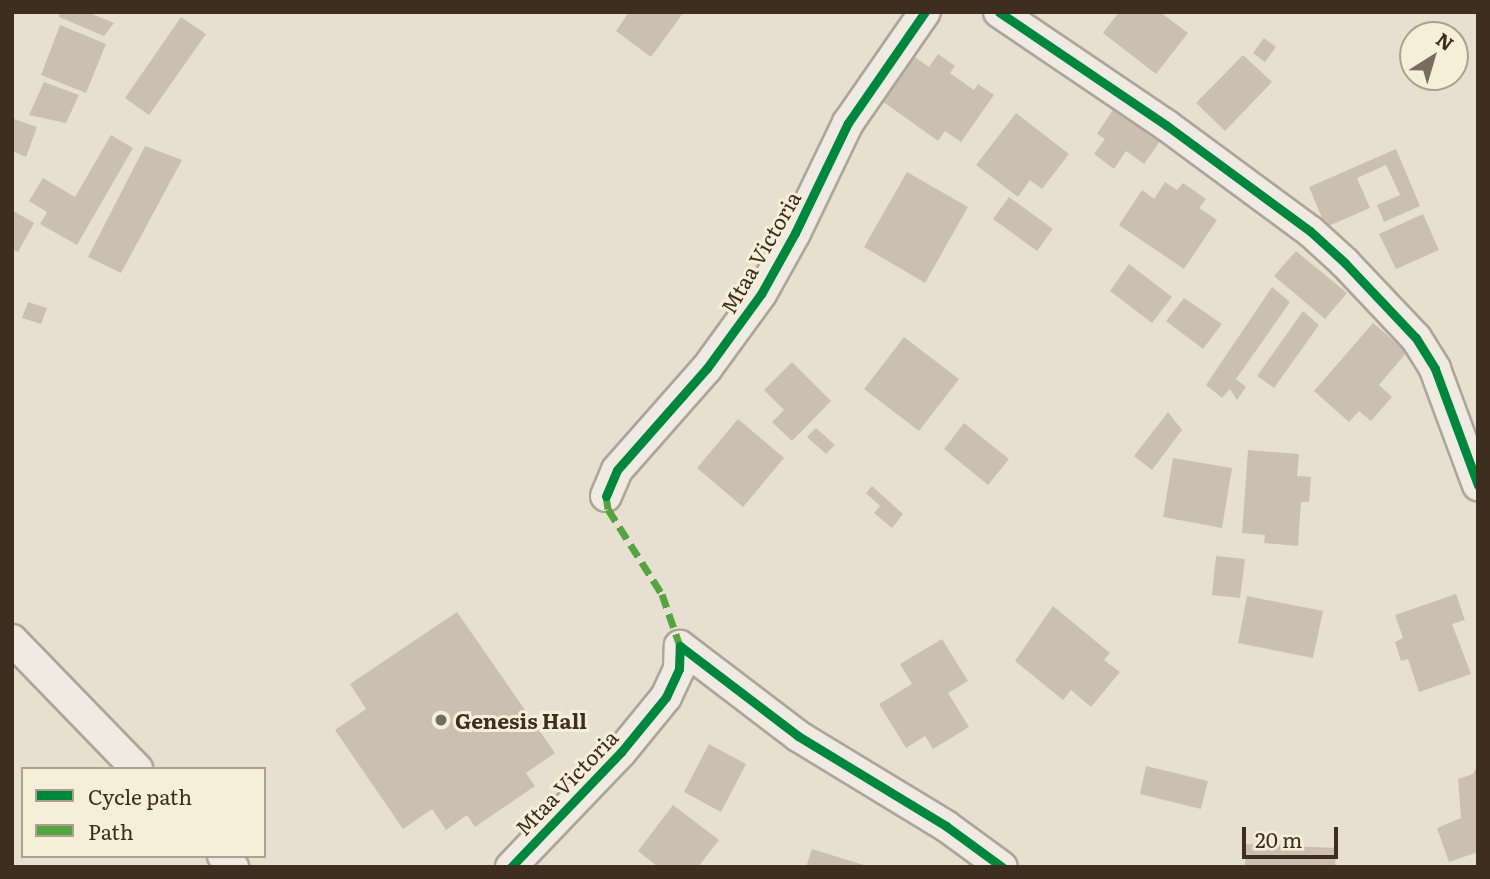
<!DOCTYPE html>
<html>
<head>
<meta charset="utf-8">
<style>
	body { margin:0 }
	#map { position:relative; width:1490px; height:879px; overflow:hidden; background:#e7e0d1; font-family:Literata,serif }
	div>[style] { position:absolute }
	.building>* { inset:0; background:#cbbfb2 }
	.roads { filter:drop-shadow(2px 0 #ada599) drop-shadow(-2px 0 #ada599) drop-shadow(0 2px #ada599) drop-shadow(0 -2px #ada599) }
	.street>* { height:30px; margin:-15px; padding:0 15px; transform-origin:15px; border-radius:15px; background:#efebe3 }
	.quiet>* { height:7px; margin-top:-3.5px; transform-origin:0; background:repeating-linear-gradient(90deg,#54a441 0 14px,transparent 0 21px) }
	.cycleway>* { height:9px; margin:-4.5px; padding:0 4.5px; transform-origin:4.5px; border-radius:4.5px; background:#00873e }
	.dots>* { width:19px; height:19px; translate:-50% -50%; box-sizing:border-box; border:4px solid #f7eed8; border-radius:50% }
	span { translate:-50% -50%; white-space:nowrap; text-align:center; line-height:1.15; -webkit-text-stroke:6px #f7eed8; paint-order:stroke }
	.street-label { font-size:21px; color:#3d2e20 }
	.poi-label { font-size:21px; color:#3d2e20; font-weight:700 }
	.left { translate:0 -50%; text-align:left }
	.frame { position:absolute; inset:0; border:14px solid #3d2e20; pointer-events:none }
	.legend { position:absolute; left:21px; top:767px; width:245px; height:91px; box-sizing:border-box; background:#f7eed8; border:2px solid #ada18e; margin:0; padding:9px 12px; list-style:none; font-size:21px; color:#3d2e20 }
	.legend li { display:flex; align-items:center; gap:14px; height:35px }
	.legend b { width:35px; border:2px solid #ada18e }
	.north { position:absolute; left:1399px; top:21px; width:70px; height:70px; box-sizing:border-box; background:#f7eed8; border:2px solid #ada18e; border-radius:50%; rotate:37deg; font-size:19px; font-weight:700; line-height:28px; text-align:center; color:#3d2e20 }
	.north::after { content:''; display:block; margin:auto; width:24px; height:32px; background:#786c5e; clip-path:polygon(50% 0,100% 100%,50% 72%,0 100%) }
	.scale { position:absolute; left:1242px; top:827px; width:96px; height:32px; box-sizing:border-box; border:4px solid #3d2e20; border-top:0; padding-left:9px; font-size:21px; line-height:24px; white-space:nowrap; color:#3d2e20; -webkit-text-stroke:5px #f7eed8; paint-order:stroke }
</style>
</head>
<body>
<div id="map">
	<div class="building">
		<div style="clip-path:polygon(60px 12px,87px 12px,114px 23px,104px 36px,59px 17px)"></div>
		<div style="clip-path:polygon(629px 12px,684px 12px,651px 57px,616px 31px)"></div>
		<div style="clip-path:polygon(1119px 12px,1160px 12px,1188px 33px,1156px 74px,1103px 33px)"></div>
		<div style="clip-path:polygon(181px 17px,206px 34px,149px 115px,125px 98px)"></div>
		<div style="clip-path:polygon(60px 25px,106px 44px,86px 93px,41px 75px)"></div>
		<div style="clip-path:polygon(1264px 38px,1276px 47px,1265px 62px,1253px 53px)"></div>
		<div style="clip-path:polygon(938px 54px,955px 66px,950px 73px,974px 90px,978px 84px,994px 95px,961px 142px,945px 131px,938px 141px,882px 101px,913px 56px,929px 67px)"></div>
		<div style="clip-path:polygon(1243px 55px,1272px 82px,1225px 131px,1196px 103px)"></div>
		<div style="clip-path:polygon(44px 82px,79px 95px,66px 123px,29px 115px)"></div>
		<div style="clip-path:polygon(1114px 108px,1161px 140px,1144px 164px,1126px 151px,1114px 169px,1094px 154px,1105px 139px,1097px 134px)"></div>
		<div style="clip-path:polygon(1016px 113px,1069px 154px,1042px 189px,1030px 180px,1018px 197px,976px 165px)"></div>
		<div style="clip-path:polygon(14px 119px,37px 127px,26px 157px,12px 151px)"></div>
		<div style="clip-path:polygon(111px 135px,133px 148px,77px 245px,40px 224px,47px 212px,29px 201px,43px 178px,75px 197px)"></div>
		<div style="clip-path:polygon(145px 146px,182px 160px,121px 273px,88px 257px)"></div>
		<div style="clip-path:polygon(1396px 149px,1420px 206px,1384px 222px,1377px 205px,1400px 195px,1386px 165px,1357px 178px,1370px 208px,1326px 227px,1309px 187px)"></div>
		<div style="clip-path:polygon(907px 172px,968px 207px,925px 283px,864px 247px)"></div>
		<div style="clip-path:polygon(1165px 182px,1177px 190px,1183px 183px,1206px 199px,1199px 208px,1217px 220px,1184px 269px,1119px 225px,1142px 190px,1154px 199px)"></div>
		<div style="clip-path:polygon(1009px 197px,1053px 229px,1037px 251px,993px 219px)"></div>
		<div style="clip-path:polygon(12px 210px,34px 223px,18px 252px,12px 249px)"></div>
		<div style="clip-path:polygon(1423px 214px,1439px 250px,1396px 269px,1379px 234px)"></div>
		<div style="clip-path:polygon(1296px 251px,1347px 293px,1325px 319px,1274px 276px)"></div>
		<div style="clip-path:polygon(1129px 264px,1172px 297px,1152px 323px,1110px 291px)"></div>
		<div style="clip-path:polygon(1272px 287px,1290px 302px,1236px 379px,1246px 387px,1237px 400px,1230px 389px,1222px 398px,1206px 385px)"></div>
		<div style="clip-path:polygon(1184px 298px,1222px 324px,1203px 349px,1166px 321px)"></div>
		<div style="clip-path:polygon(28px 302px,47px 308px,41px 324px,22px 318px)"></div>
		<div style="clip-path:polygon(1303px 311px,1319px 325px,1274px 388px,1257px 376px)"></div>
		<div style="clip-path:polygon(1373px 323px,1407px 352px,1379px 385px,1392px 397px,1371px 421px,1359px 411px,1349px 422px,1314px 391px)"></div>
		<div style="clip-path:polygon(904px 337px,959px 379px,919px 431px,864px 389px)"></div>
		<div style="clip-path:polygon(792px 362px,831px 401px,792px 441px,772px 422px,784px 410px,764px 390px)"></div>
		<div style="clip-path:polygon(1168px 412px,1182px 430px,1152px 470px,1134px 456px)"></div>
		<div style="clip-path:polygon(738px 419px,784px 458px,743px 507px,697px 468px)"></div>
		<div style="clip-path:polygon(964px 423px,1009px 459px,988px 485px,944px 449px)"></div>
		<div style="clip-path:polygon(816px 428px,835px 445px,826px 454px,807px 437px)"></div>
		<div style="clip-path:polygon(1248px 450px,1299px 454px,1297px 476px,1311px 477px,1309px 502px,1301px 502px,1298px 546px,1264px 543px,1265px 535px,1242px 533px)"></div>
		<div style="clip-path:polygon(1173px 458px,1232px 468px,1222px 528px,1163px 517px)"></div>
		<div style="clip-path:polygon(872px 486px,903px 514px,892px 528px,874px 513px,880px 506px,866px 493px)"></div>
		<div style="clip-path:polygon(1216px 556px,1245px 559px,1240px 598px,1212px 595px)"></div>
		<div style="clip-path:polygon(1456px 594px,1465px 620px,1452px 624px,1471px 674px,1419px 692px,1408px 659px,1401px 661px,1395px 642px,1403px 638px,1395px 615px)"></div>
		<div style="clip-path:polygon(1247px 596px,1323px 611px,1313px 658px,1238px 643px)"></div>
		<div style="clip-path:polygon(1053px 606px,1110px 653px,1104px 660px,1120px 672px,1091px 707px,1071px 690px,1063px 700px,1015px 661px)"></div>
		<div style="clip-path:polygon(457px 612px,555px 753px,526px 773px,535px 786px,475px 827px,467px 815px,446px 830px,432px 809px,403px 829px,335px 730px,366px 709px,350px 684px)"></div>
		<div style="clip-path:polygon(942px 639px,968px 681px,948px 693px,969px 727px,933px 749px,925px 736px,906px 748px,879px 704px,912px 684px,900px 664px)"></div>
		<div style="clip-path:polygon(709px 744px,746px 764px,721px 812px,684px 792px)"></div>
		<div style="clip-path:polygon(1478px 764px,1478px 852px,1449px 862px,1437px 828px,1461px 818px,1458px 779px,1473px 774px)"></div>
		<div style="clip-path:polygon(1146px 766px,1208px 781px,1201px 809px,1140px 794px)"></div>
		<div style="clip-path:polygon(673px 805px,719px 840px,698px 867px,658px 867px,638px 851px)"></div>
		<div style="clip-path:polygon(1246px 844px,1336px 848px,1335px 867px,1245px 867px)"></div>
		<div style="clip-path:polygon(812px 849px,867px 866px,867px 867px,806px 867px)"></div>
	</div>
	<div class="roads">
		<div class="street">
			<div style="left:999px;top:12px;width:202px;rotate:34.1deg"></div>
			<div style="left:1166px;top:125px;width:179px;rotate:36.4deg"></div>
			<div style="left:1310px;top:231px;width:47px;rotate:42.4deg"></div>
			<div style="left:1345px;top:263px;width:103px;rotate:46.6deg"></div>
			<div style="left:1416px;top:338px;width:36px;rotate:58deg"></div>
			<div style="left:1435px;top:369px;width:124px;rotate:69.7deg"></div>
			<div style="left:606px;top:496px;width:28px;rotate:-67deg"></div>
			<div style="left:617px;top:470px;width:136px;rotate:-48.6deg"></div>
			<div style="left:707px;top:368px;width:92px;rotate:-53.9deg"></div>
			<div style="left:761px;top:294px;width:70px;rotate:-60.9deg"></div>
			<div style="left:795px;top:233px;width:122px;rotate:-64.3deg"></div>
			<div style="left:848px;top:123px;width:135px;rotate:-55.3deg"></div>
			<div style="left:12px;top:640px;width:180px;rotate:45.9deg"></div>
			<div style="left:680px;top:646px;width:148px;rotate:37.3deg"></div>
			<div style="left:798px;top:736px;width:173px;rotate:31.3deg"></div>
			<div style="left:946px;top:826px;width:69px;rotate:36.2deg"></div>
			<div style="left:223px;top:856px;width:15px;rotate:48deg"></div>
			<div style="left:511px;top:867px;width:159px;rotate:-46.3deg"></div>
			<div style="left:621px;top:752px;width:71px;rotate:-50.7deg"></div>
			<div style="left:666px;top:697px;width:31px;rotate:-65deg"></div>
			<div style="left:679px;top:669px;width:23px;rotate:-88deg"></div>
		</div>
	</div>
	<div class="quiet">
		<div style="left:606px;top:496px;width:13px;rotate:81deg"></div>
		<div style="left:608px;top:509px;width:101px;rotate:57.6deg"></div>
		<div style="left:662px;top:594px;width:55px;rotate:70.9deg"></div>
	</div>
	<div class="cycleway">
		<div style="left:999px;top:12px;width:202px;rotate:34.1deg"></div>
		<div style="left:1166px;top:125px;width:179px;rotate:36.4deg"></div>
		<div style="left:1310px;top:231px;width:47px;rotate:42.4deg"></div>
		<div style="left:1345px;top:263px;width:103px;rotate:46.6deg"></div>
		<div style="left:1416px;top:338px;width:36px;rotate:58deg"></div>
		<div style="left:1435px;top:369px;width:124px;rotate:69.7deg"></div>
		<div style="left:606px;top:496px;width:28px;rotate:-67deg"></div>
		<div style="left:617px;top:470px;width:136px;rotate:-48.6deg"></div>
		<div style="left:707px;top:368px;width:92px;rotate:-53.9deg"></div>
		<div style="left:761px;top:294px;width:70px;rotate:-60.9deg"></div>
		<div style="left:795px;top:233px;width:122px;rotate:-64.3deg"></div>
		<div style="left:848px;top:123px;width:135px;rotate:-55.3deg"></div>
		<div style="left:680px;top:646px;width:148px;rotate:37.3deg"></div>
		<div style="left:798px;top:736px;width:173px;rotate:31.3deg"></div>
		<div style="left:946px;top:826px;width:69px;rotate:36.2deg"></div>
		<div style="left:511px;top:867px;width:159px;rotate:-46.3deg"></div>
		<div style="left:621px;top:752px;width:71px;rotate:-50.7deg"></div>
		<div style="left:666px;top:697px;width:31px;rotate:-65deg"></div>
		<div style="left:679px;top:669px;width:23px;rotate:-88deg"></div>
	</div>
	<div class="dots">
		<div style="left:441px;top:720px;background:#786c5e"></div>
	</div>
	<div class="street-label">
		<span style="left:760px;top:252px;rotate:-60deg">Mtaa Victoria</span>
		<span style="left:566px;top:782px;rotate:-46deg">Mtaa Victoria</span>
	</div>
	<div class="poi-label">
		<span class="left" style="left:455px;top:720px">Genesis Hall</span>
	</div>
	<div class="frame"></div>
	<ul class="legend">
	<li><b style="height:9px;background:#00873e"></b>Cycle path</li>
	<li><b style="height:9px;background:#54a441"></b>Path</li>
	</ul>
	<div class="north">N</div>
	<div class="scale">20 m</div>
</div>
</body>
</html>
